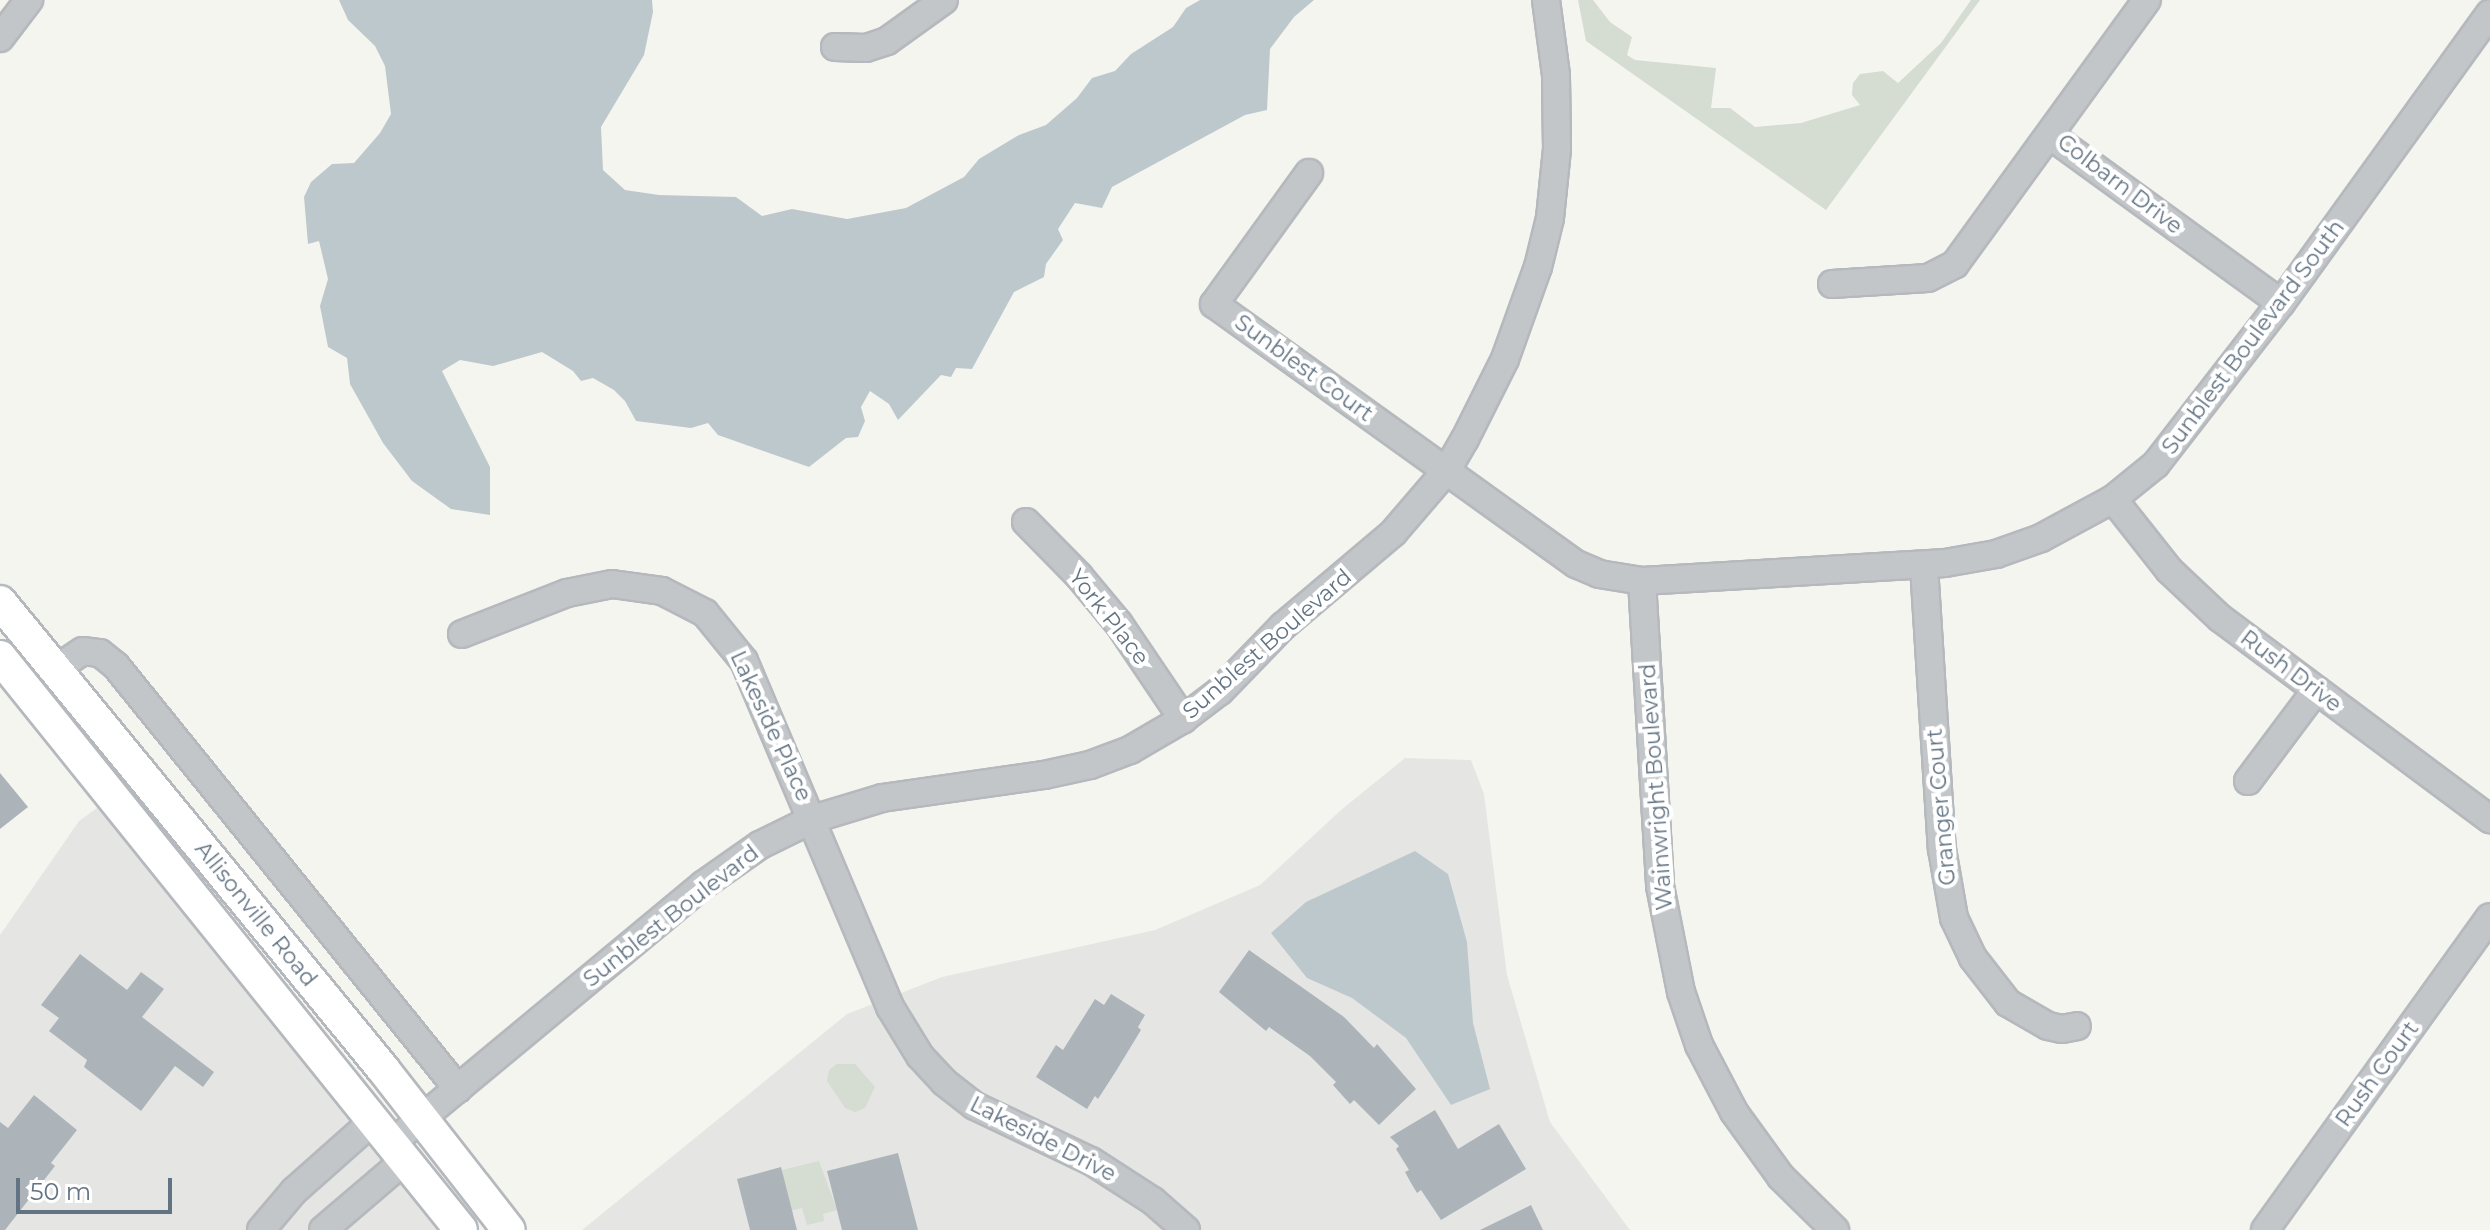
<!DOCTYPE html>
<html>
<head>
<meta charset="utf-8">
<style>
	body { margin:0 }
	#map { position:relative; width:2490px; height:1230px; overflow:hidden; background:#f5f5f0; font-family:Montserrat,sans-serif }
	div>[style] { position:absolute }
	.built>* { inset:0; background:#e5e6e4 }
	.green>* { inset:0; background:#d5dcd1 }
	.water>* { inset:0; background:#bdc8cd }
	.building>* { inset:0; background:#acb3b9 }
	.roads { filter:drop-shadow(2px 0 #b5b9bd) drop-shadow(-2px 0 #b5b9bd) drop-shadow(0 2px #b5b9bd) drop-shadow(0 -2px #b5b9bd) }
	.minor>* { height:26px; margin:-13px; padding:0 13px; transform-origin:13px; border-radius:13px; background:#c2c6c9 }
	.major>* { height:32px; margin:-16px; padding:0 16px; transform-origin:16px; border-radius:16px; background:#fff }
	span { translate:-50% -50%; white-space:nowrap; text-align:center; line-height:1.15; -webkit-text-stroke:8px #fff; paint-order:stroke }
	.street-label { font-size:22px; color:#627383 }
	.scale { position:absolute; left:16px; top:1178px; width:156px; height:36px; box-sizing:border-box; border:4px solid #627383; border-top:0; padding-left:10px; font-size:24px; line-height:28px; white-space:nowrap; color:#627383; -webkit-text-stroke:6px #fff; paint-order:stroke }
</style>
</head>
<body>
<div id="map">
	<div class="built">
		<div style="clip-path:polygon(1405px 758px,1471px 760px,1484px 794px,1507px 975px,1550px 1122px,1630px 1230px,582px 1230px,847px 1014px,942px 977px,1155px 930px,1260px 885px,1341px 810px)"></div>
		<div style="clip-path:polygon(105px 802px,451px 1230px,0 1230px,0 935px,79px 821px)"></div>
	</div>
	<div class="green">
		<div style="clip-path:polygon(1578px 0,1593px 0,1610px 22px,1632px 37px,1627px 55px,1635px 60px,1716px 68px,1711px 108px,1730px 108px,1755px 127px,1801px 123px,1860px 105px,1852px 95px,1853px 83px,1860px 74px,1883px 71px,1898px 83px,1941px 43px,1971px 0,1980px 0,1826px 210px,1586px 41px)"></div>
		<div style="clip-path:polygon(837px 1064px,855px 1064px,875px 1087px,865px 1108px,855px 1112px,845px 1108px,827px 1081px,829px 1070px)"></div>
		<div style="clip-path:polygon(819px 1161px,837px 1210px,823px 1214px,824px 1221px,807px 1225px,802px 1208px,789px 1211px,782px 1170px)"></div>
	</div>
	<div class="water">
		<div style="clip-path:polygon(339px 0,652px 0,653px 12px,644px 55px,601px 127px,603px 170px,625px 190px,659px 195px,736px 197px,762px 216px,792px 209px,847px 219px,906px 208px,964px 177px,979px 159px,1019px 135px,1046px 125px,1077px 98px,1092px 78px,1115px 71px,1131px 54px,1173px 27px,1186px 8px,1200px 0,1314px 0,1294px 17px,1270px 49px,1267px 110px,1245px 115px,1112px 187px,1102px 208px,1075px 203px,1058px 229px,1063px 240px,1046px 264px,1044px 277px,1014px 292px,972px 369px,956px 368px,951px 377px,941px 375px,898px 420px,889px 404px,870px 391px,861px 407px,865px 421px,858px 437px,846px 438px,809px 467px,718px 435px,708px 423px,691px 428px,636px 421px,625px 401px,614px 390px,593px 378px,581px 381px,573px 371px,542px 352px,493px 366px,460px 360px,442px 371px,490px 467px,490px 515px,451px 509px,412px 481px,383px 443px,350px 384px,347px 358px,328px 347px,320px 306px,328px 279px,319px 241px,308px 244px,304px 197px,311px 182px,332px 164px,354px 163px,380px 133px,391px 114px,385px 66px,375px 46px,348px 20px)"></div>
		<div style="clip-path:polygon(1415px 851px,1448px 874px,1467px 942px,1473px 1023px,1490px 1089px,1451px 1105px,1406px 1038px,1352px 998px,1307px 978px,1271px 933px,1306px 902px)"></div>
	</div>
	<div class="building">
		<div style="clip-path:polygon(0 773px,28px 807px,0 829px)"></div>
		<div style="clip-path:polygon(1249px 950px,1344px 1017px,1374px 1048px,1377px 1044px,1416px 1089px,1379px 1125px,1354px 1100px,1350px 1104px,1333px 1085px,1336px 1082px,1310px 1056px,1269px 1027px,1266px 1031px,1219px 992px)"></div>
		<div style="clip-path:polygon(80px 954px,127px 990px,141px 972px,164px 989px,142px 1017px,214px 1072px,203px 1087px,175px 1066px,141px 1111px,84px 1067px,87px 1060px,49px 1031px,59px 1018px,41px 1005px)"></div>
		<div style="clip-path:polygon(1111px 994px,1145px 1015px,1138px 1027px,1141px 1030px,1116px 1071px,1098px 1099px,1095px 1096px,1087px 1109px,1036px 1077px,1056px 1045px,1063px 1050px,1095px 999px,1104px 1005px)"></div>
		<div style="clip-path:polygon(34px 1095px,77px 1130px,51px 1163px,55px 1166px,5px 1230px,0 1230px,0 1122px,8px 1128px)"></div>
		<div style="clip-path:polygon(1435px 1110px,1458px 1149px,1499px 1124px,1526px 1169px,1441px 1220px,1421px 1190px,1417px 1193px,1411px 1183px,1405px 1172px,1409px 1170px,1396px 1149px,1399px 1146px,1390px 1137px)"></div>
		<div style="clip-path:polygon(898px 1153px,918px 1230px,842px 1230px,827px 1171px)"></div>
		<div style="clip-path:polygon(781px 1167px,797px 1230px,750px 1230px,737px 1179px)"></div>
		<div style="clip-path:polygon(1531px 1205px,1543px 1230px,1480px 1230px)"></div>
	</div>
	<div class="roads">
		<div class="minor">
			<div style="left:0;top:38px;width:48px;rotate:-52.7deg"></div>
			<div style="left:835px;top:47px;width:31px;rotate:2deg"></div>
			<div style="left:866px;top:48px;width:22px;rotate:-18deg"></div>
			<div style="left:887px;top:41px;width:70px;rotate:-35.7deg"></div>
			<div style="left:2051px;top:136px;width:284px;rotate:36deg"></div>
			<div style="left:1309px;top:173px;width:162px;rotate:125.9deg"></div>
			<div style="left:1214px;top:304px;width:446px;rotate:35.7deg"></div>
			<div style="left:1576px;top:564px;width:25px;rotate:23deg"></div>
			<div style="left:1599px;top:574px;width:44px;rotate:9.2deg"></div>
			<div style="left:1642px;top:581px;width:304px;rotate:-3.4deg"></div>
			<div style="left:1945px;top:563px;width:52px;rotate:-10deg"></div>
			<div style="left:1996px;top:554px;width:48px;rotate:-19.6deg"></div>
			<div style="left:2041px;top:538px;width:82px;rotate:-28.4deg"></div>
			<div style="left:2113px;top:499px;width:55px;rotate:-39.1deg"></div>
			<div style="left:2156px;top:464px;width:204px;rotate:-52.2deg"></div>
			<div style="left:2281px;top:303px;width:357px;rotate:-54.2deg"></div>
			<div style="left:1832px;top:284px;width:96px;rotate:-3.6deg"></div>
			<div style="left:1928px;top:278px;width:30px;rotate:-27deg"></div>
			<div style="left:1955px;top:264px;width:326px;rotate:-54deg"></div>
			<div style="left:2113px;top:499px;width:90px;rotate:51.7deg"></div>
			<div style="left:2169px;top:570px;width:70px;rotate:43.3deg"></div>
			<div style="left:2220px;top:618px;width:337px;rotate:36.7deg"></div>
			<div style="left:1026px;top:522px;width:76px;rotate:45.5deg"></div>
			<div style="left:1079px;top:576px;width:62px;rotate:50.2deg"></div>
			<div style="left:1119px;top:624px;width:115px;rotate:56deg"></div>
			<div style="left:1924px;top:566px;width:284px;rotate:86.4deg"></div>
			<div style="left:1942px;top:849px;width:70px;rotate:80.1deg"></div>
			<div style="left:1954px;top:918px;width:44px;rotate:64.6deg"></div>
			<div style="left:1973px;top:958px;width:57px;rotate:52.1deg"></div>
			<div style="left:2008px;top:1003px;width:46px;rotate:29.9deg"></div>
			<div style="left:2048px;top:1026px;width:14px;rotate:12deg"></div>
			<div style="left:2062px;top:1029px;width:15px;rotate:-11deg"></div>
			<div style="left:1642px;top:581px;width:306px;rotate:86.6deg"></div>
			<div style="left:1660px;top:886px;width:108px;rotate:78.8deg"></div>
			<div style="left:1681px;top:992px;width:56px;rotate:71.2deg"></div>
			<div style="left:1699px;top:1045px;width:76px;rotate:62.4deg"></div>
			<div style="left:1734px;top:1112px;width:80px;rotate:54.1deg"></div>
			<div style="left:1781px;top:1177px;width:76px;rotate:44.5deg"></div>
			<div style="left:462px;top:634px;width:113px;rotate:-21.3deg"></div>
			<div style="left:567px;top:593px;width:46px;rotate:-11.3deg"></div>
			<div style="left:612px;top:584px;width:50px;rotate:8deg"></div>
			<div style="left:662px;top:591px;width:48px;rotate:27.1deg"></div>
			<div style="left:705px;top:613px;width:62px;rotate:50.9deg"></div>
			<div style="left:744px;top:661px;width:376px;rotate:67.1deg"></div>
			<div style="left:890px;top:1007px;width:57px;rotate:58.5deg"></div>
			<div style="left:920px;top:1056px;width:35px;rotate:47deg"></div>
			<div style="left:944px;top:1082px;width:39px;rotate:38deg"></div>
			<div style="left:975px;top:1106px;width:128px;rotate:25.4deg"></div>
			<div style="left:1091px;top:1161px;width:74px;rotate:32.8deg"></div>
			<div style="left:1153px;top:1201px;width:44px;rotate:41.3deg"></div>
			<div style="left:56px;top:669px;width:32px;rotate:-34deg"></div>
			<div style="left:83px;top:651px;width:17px;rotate:7deg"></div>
			<div style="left:100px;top:653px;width:21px;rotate:39deg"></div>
			<div style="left:116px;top:666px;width:544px;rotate:51.04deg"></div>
			<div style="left:2248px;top:781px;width:114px;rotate:-53.2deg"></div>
			<div style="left:392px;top:1143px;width:404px;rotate:-39.7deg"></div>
			<div style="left:703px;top:885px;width:70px;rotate:-35.1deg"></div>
			<div style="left:760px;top:845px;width:59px;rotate:-26.1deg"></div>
			<div style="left:813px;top:819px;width:72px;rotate:-16.9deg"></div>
			<div style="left:882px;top:798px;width:164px;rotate:-8.1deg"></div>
			<div style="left:1044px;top:775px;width:47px;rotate:-12.3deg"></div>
			<div style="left:1090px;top:765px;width:43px;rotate:-20.6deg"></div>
			<div style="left:1130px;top:750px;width:61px;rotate:-30.3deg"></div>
			<div style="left:1183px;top:719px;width:46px;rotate:-37.1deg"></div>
			<div style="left:1220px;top:691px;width:91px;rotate:-45.9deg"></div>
			<div style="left:1283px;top:626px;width:144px;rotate:-40.2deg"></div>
			<div style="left:1393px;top:533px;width:83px;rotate:-49.4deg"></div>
			<div style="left:1447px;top:470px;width:36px;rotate:-60deg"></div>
			<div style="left:1465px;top:439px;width:89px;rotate:-63.4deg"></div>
			<div style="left:1505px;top:359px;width:98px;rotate:-70.3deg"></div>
			<div style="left:1538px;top:267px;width:50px;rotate:-76.2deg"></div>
			<div style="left:1550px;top:218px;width:69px;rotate:-84.2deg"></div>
			<div style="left:1557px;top:149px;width:74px;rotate:-90.8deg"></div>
			<div style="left:1556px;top:75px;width:76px;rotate:-97.6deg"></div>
			<div style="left:261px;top:1230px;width:51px;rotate:-49.8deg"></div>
			<div style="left:294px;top:1191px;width:107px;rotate:-41.6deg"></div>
			<div style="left:323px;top:1230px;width:108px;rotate:-40.5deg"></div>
			<div style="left:2265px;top:1230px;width:385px;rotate:-54.3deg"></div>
		</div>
		<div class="major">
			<div style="left:0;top:602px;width:604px;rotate:50.64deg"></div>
			<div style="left:383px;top:1069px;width:204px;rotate:52deg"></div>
			<div style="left:0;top:657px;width:735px;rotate:51.18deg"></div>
		</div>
	</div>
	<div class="street-label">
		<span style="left:2120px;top:184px;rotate:37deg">Colbarn Drive</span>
		<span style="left:2253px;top:337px;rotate:-53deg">Sunblest Boulevard South</span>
		<span style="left:1304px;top:368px;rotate:36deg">Sunblest Court</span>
		<span style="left:1109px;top:617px;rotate:52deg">York Place</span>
		<span style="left:1267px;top:644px;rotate:-41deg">Sunblest Boulevard</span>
		<span style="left:2291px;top:671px;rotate:37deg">Rush Drive</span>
		<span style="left:771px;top:726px;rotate:65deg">Lakeside Place</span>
		<span style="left:1656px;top:787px;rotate:-94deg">Wainwright Boulevard</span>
		<span style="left:1941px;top:807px;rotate:-95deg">Granger Court</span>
		<span style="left:256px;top:914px;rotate:51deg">Allisonville Road</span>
		<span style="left:671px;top:916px;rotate:-38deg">Sunblest Boulevard</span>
		<span style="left:2377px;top:1074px;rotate:-54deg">Rush Court</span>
		<span style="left:1043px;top:1139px;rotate:27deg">Lakeside Drive</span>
	</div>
	<div class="scale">50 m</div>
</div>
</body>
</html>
